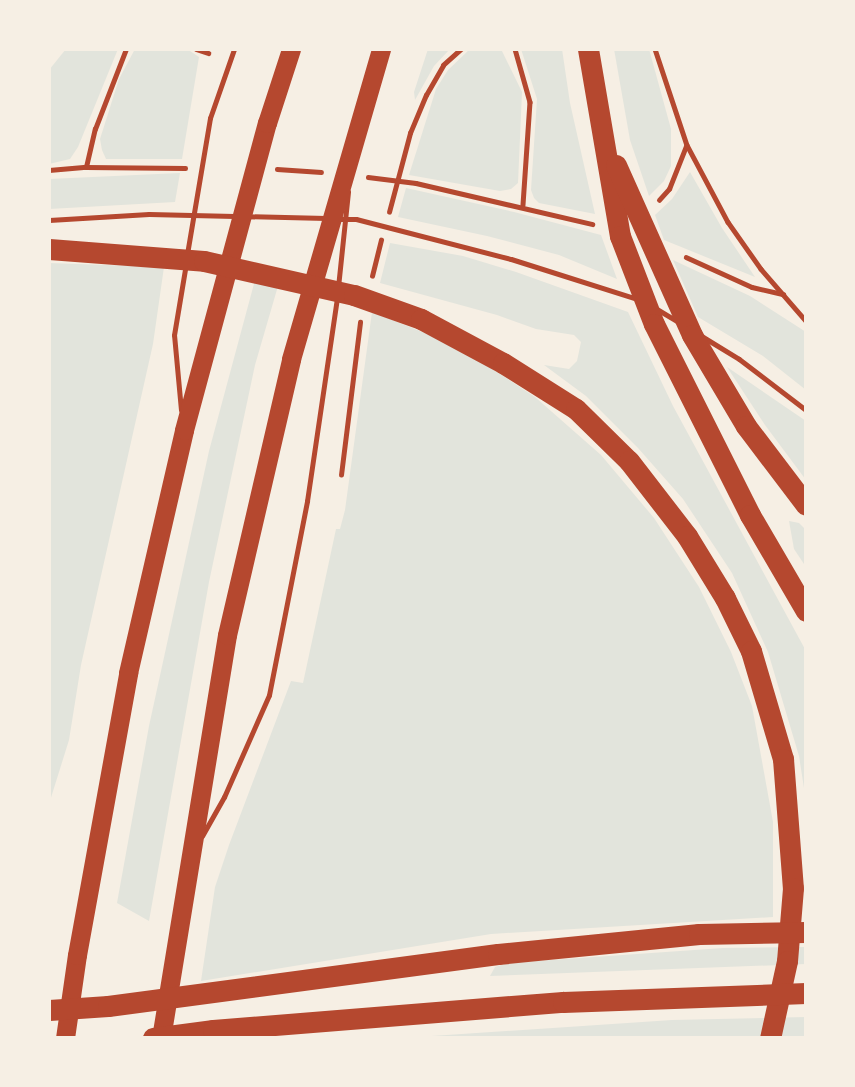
<!DOCTYPE html>
<html>
<head>
<meta charset="utf-8">
<style>
	body { margin:0 }
	#map { position:relative; width:855px; height:1087px; overflow:hidden; background:#f6efe4; font-family:Poppins,sans-serif }
	div>[style] { position:absolute }
	.green>* { inset:0; background:#e2e4dc }
	.path>* { height:4.5px; margin:-2.25px; padding:0 2.25px; transform-origin:2.25px; border-radius:2.25px; background:#b5482f }
	.service>* { height:5px; margin:-2.5px; padding:0 2.5px; transform-origin:2.5px; border-radius:2.5px; background:#b5482f }
	.trunk>* { height:19px; margin:-9.5px; padding:0 9.5px; transform-origin:9.5px; border-radius:9.5px; background:#b5482f }
	.motorway>* { height:21px; margin:-10.5px; padding:0 10.5px; transform-origin:10.5px; border-radius:10.5px; background:#b5482f }
	span { translate:-50% -50%; white-space:nowrap; text-align:center; line-height:1.15; -webkit-text-stroke:5px #f6efe4; paint-order:stroke }
	.frame { position:absolute; inset:0; border:51px solid #f6efe4; pointer-events:none }
</style>
</head>
<body>
<div id="map">
	<div class="green">
		<div style="clip-path:polygon(66px 49px,118px 49px,78px 147px,70px 159px,49px 164px,49px 70px)"></div>
		<div style="clip-path:polygon(135px 49px,187px 49px,199px 57px,182px 159px,106px 159px,102px 150px,100px 139px,119px 79px)"></div>
		<div style="clip-path:polygon(428px 49px,450px 49px,434px 66px,415px 100px,414px 92px)"></div>
		<div style="clip-path:polygon(470px 49px,501px 49px,522px 92px,518px 183px,511px 189px,500px 191px,409px 175px,436px 89px,448px 70px)"></div>
		<div style="clip-path:polygon(521px 49px,562px 49px,570px 103px,595px 214px,539px 203px,534px 198px,531px 190px,537px 99px)"></div>
		<div style="clip-path:polygon(614px 49px,649px 49px,671px 129px,671px 166px,664px 181px,649px 196px,630px 140px)"></div>
		<div style="clip-path:polygon(690px 172px,722px 228px,755px 277px,664px 240px,655px 215px,672px 199px)"></div>
		<div style="clip-path:polygon(180px 173px,175px 202px,49px 209px,49px 179px)"></div>
		<div style="clip-path:polygon(406px 188px,514px 212px,601px 235px,617px 279px,559px 255px,487px 236px,398px 217px)"></div>
		<div style="clip-path:polygon(390px 243px,463px 256px,516px 272px,628px 312px,673px 406px,806px 651px,806px 801px,799px 756px,768px 652px,732px 573px,683px 499px,638px 448px,586px 396px,544px 365px,569px 369px,577px 361px,581px 342px,574px 335px,536px 329px,497px 315px,380px 283px)"></div>
		<div style="clip-path:polygon(673px 260px,750px 296px,806px 332px,806px 390px,763px 356px,698px 317px)"></div>
		<div style="clip-path:polygon(49px 263px,164px 267px,153px 344px,81px 665px,69px 740px,49px 804px)"></div>
		<div style="clip-path:polygon(255px 280px,278px 286px,255px 365px,209px 582px,149px 921px,117px 903px,149px 726px,209px 451px)"></div>
		<div style="clip-path:polygon(372px 312px,425px 333px,488px 366px,535px 397px,601px 455px,654px 518px,699px 587px,731px 652px,752px 706px,773px 822px,773px 917px,491px 934px,201px 981px,215px 887px,229px 845px,291px 681px,303px 683px,336px 529px,340px 529px,345px 510px)"></div>
		<div style="clip-path:polygon(727px 367px,806px 421px,806px 480px,765px 425px)"></div>
		<div style="clip-path:polygon(789px 521px,799px 523px,806px 530px,806px 567px,794px 549px)"></div>
		<div style="clip-path:polygon(806px 947px,806px 964px,490px 976px,495px 967px,508px 963px,723px 948px)"></div>
		<div style="clip-path:polygon(806px 1017px,806px 1038px,402px 1038px,672px 1020px)"></div>
	</div>
	<div class="path">
		<div style="left:196px;top:49px;width:13px;rotate:18deg"></div>
		<div style="left:515px;top:49px;width:55px;rotate:74.2deg"></div>
		<div style="left:530px;top:102px;width:103px;rotate:93.9deg"></div>
		<div style="left:655px;top:49px;width:101px;rotate:71.6deg"></div>
		<div style="left:687px;top:145px;width:87px;rotate:62deg"></div>
		<div style="left:728px;top:222px;width:57px;rotate:54.9deg"></div>
		<div style="left:761px;top:269px;width:69px;rotate:49.1deg"></div>
		<div style="left:86px;top:167px;width:39px;rotate:-77deg"></div>
		<div style="left:95px;top:129px;width:86px;rotate:-68.8deg"></div>
		<div style="left:277px;top:169px;width:44px;rotate:3.9deg"></div>
		<div style="left:49px;top:170px;width:37px;rotate:-5deg"></div>
		<div style="left:86px;top:167px;width:99px;rotate:0.6deg"></div>
		<div style="left:368px;top:177px;width:48px;rotate:7.1deg"></div>
		<div style="left:416px;top:183px;width:181px;rotate:13.1deg"></div>
		<div style="left:659px;top:200px;width:15px;rotate:-48deg"></div>
		<div style="left:669px;top:189px;width:46px;rotate:-68.4deg"></div>
		<div style="left:389px;top:212px;width:82px;rotate:-75.1deg"></div>
		<div style="left:410px;top:133px;width:41px;rotate:-67.2deg"></div>
		<div style="left:426px;top:95px;width:34px;rotate:-60deg"></div>
		<div style="left:443px;top:65px;width:24px;rotate:-42deg"></div>
		<div style="left:686px;top:257px;width:72px;rotate:24.4deg"></div>
		<div style="left:752px;top:287px;width:32px;rotate:13deg"></div>
		<div style="left:372px;top:276px;width:37px;rotate:-76deg"></div>
		<div style="left:341px;top:475px;width:154px;rotate:-82.9deg"></div>
	</div>
	<div class="service">
		<div style="left:336px;top:219px;width:20px"></div>
		<div style="left:356px;top:219px;width:160px;rotate:14.5deg"></div>
		<div style="left:511px;top:259px;width:132px;rotate:17.6deg"></div>
		<div style="left:49px;top:220px;width:100px;rotate:-3.4deg"></div>
		<div style="left:149px;top:214px;width:177px;rotate:1.3deg"></div>
		<div style="left:187px;top:254px;width:138px;rotate:-80.4deg"></div>
		<div style="left:210px;top:118px;width:73px;rotate:-70.8deg"></div>
		<div style="left:338px;top:287px;width:96px;rotate:-84deg"></div>
		<div style="left:655px;top:308px;width:29px;rotate:31deg"></div>
		<div style="left:703px;top:337px;width:42px;rotate:31.4deg"></div>
		<div style="left:739px;top:359px;width:84px;rotate:37.3deg"></div>
		<div style="left:181px;top:410px;width:75px;rotate:-95.3deg"></div>
		<div style="left:174px;top:335px;width:73px;rotate:-80.5deg"></div>
		<div style="left:202px;top:836px;width:45px;rotate:-60.6deg"></div>
		<div style="left:224px;top:797px;width:111px;rotate:-66.2deg"></div>
		<div style="left:269px;top:695px;width:198px;rotate:-78.9deg"></div>
		<div style="left:307px;top:501px;width:206px;rotate:-81.6deg"></div>
	</div>
	<div class="trunk">
		<div style="left:65px;top:1038px;width:84px;rotate:-81.8deg"></div>
		<div style="left:77px;top:955px;width:287px;rotate:-79.7deg"></div>
		<div style="left:128px;top:673px;width:249px;rotate:-77deg"></div>
		<div style="left:184px;top:430px;width:318px;rotate:-74.9deg"></div>
		<div style="left:267px;top:123px;width:78px;rotate:-72deg"></div>
		<div style="left:161px;top:1038px;width:408px;rotate:-80.7deg"></div>
		<div style="left:227px;top:635px;width:283px;rotate:-76.9deg"></div>
		<div style="left:291px;top:359px;width:323px;rotate:-73.8deg"></div>
	</div>
	<div class="motorway">
		<div style="left:588px;top:49px;width:190px;rotate:80.3deg"></div>
		<div style="left:620px;top:236px;width:94px;rotate:68.9deg"></div>
		<div style="left:654px;top:324px;width:214px;rotate:63.3deg"></div>
		<div style="left:750px;top:515px;width:111px;rotate:59.7deg"></div>
		<div style="left:616px;top:165px;width:186px;rotate:65.9deg"></div>
		<div style="left:692px;top:335px;width:106px;rotate:59.3deg"></div>
		<div style="left:746px;top:426px;width:99px;rotate:52.8deg"></div>
		<div style="left:49px;top:249px;width:155px;rotate:4.4deg"></div>
		<div style="left:204px;top:261px;width:154px;rotate:12.8deg"></div>
		<div style="left:354px;top:295px;width:71px;rotate:19.7deg"></div>
		<div style="left:421px;top:319px;width:93px;rotate:28.2deg"></div>
		<div style="left:503px;top:363px;width:86px;rotate:32.2deg"></div>
		<div style="left:576px;top:409px;width:74px;rotate:44.5deg"></div>
		<div style="left:629px;top:461px;width:95px;rotate:52.3deg"></div>
		<div style="left:687px;top:536px;width:73px;rotate:58.5deg"></div>
		<div style="left:725px;top:598px;width:59px;rotate:63.9deg"></div>
		<div style="left:751px;top:651px;width:113px;rotate:73.5deg"></div>
		<div style="left:783px;top:759px;width:129px;rotate:85.6deg"></div>
		<div style="left:793px;top:888px;width:73px;rotate:94.7deg"></div>
		<div style="left:787px;top:961px;width:79px;rotate:102.4deg"></div>
		<div style="left:49px;top:1010px;width:59px;rotate:-3.9deg"></div>
		<div style="left:108px;top:1006px;width:393px;rotate:-7.6deg"></div>
		<div style="left:498px;top:954px;width:202px;rotate:-5.7deg"></div>
		<div style="left:699px;top:934px;width:107px;rotate:-1.1deg"></div>
		<div style="left:153px;top:1038px;width:61px;rotate:-7.6deg"></div>
		<div style="left:213px;top:1030px;width:351px;rotate:-4.6deg"></div>
		<div style="left:563px;top:1002px;width:243px;rotate:-2.1deg"></div>
	</div>
	<div class="frame"></div>
</div>
</body>
</html>
